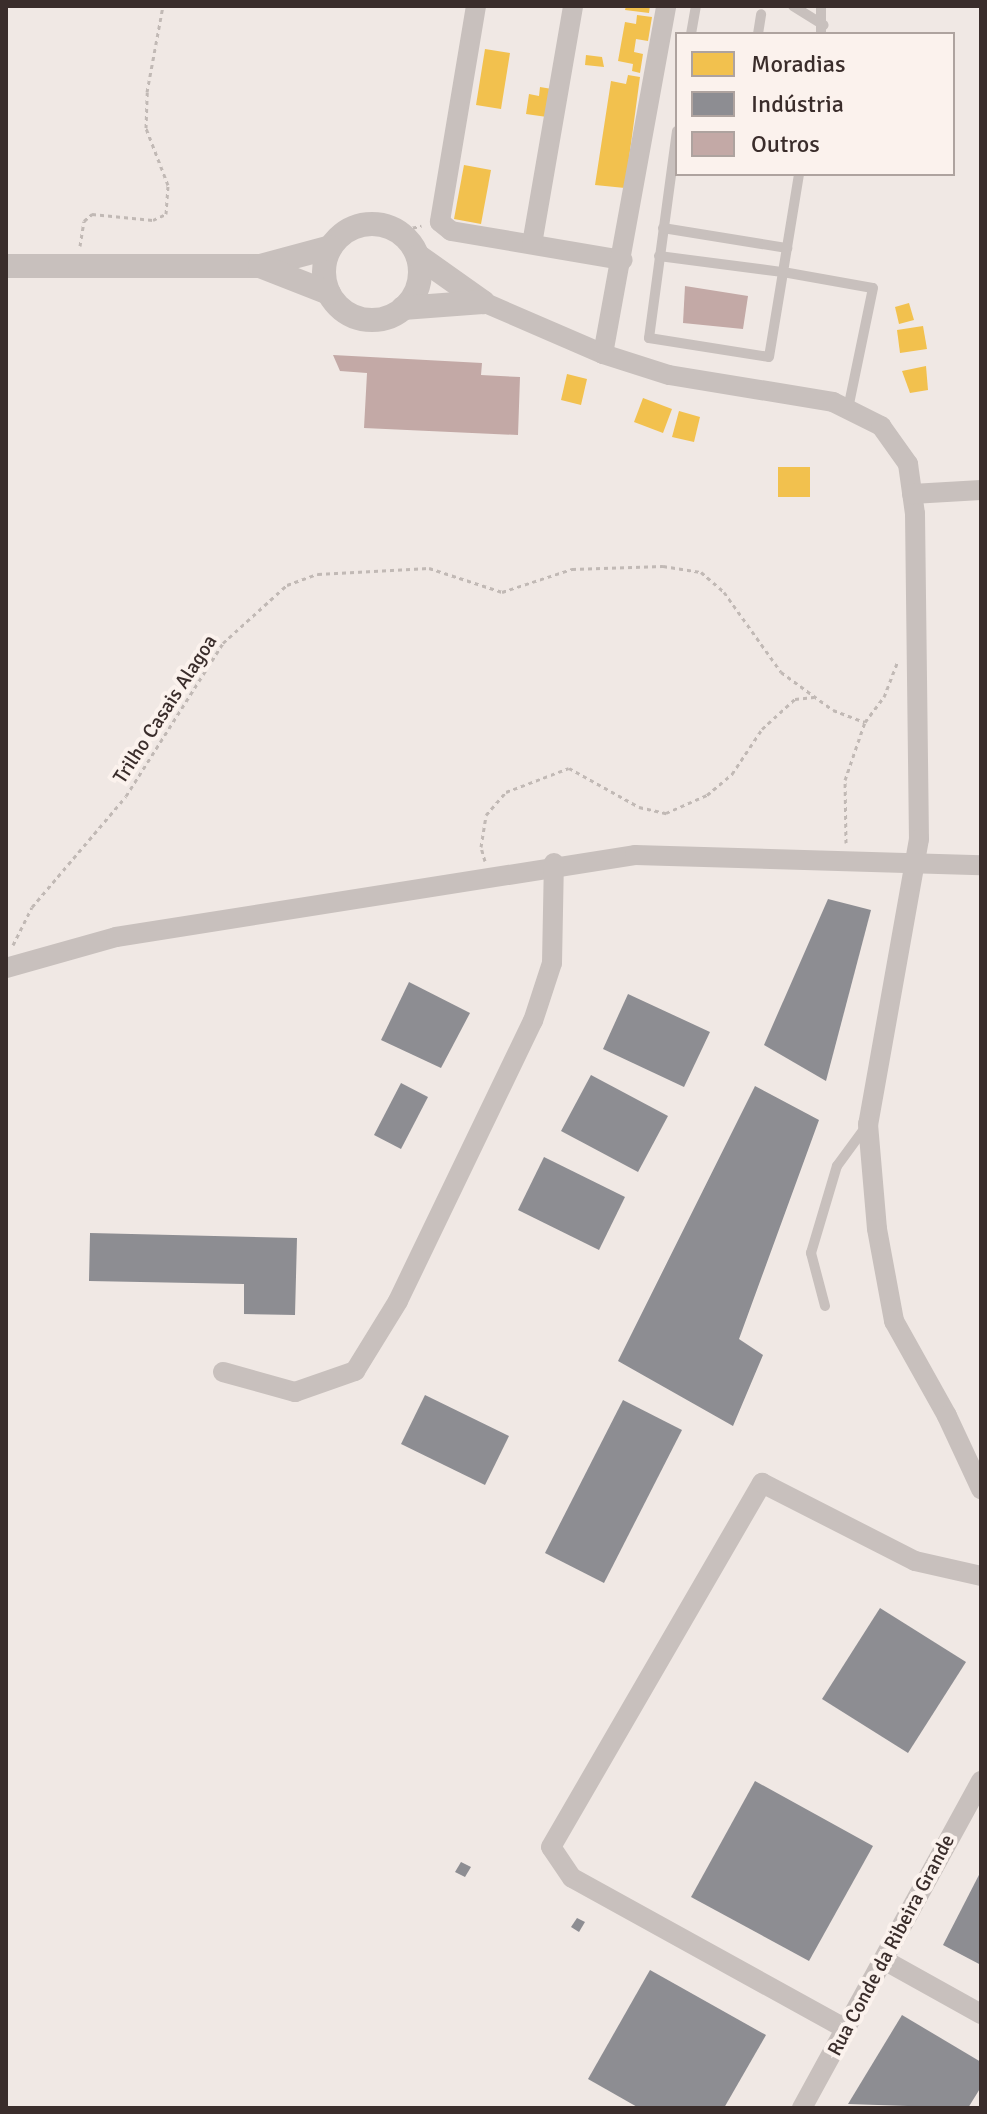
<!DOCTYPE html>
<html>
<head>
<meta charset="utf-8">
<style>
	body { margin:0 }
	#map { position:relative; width:987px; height:2114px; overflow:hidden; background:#f0e8e4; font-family:Signika,sans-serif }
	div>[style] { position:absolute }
	.homes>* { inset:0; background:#f2c14e }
	.industry>* { inset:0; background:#8d8d92 }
	.building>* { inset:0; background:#c3a9a6 }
	.path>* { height:3px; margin-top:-1.5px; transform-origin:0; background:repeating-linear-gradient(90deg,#c1b9b5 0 4px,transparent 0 8px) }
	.service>* { height:10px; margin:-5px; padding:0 5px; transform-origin:5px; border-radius:5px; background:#c8c0bd }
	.minor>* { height:20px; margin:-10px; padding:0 10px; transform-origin:10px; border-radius:10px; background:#c8c0bd }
	.tertiary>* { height:24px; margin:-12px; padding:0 12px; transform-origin:12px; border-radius:12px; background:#c8c0bd }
	.tertiary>.ring { margin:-12px; padding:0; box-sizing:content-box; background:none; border:24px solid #c8c0bd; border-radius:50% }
	span { translate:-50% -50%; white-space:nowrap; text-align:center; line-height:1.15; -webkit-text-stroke:8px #fbf2ed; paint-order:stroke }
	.street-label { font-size:20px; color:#3a2d2b }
	.frame { position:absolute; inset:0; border:8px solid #3a2d2b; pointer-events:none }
	.legend { position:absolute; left:675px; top:32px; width:280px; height:144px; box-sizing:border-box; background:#fbf2ed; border:2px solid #aea39f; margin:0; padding:10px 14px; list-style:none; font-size:24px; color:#3a2d2b }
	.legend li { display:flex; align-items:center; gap:16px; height:40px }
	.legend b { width:40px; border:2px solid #aea39f }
</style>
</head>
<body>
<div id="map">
	<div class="homes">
		<div style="clip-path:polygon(626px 6px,650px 6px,649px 13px,625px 10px)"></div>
		<div style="clip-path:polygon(637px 15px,652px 17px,648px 41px,636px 39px,634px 52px,643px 54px,640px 73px,632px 71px,633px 64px,618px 61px,625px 22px,636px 24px)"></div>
		<div style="clip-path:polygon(485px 49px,510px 53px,501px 109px,476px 105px)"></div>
		<div style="clip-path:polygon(586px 55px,602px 57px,604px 67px,585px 65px)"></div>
		<div style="clip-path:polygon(628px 75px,640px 77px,625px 188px,595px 185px,611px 81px,626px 84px)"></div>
		<div style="clip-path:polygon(540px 87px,552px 89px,547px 117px,526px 114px,529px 94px,539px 96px)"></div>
		<div style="clip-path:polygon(464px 165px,491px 170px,481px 224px,454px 219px)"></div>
		<div style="clip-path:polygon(909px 303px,914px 320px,899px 324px,895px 307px)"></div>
		<div style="clip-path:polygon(923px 326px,927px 349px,900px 353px,897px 330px)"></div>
		<div style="clip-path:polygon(926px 366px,928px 390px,910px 393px,902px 371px)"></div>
		<div style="clip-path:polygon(567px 374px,587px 379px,581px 405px,561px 400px)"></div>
		<div style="clip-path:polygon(643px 398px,672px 409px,663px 433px,634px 422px)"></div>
		<div style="clip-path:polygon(679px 411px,700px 417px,694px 442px,672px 437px)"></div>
		<div style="clip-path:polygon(778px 467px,810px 467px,810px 497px,778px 497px)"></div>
	</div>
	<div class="industry">
		<div style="clip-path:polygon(828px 899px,871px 910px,826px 1081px,764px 1045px)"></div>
		<div style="clip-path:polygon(409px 982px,470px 1013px,441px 1068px,381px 1040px)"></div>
		<div style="clip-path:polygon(628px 994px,710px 1032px,684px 1087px,603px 1049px)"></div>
		<div style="clip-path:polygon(591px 1075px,668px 1116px,638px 1172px,561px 1131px)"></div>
		<div style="clip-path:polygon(401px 1083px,428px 1097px,401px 1149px,374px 1135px)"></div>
		<div style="clip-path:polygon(755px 1086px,819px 1120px,739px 1339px,763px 1355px,733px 1426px,618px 1361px)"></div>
		<div style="clip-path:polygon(544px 1157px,625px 1197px,599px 1250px,518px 1210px)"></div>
		<div style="clip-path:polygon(90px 1233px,297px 1238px,295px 1315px,244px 1314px,244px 1284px,89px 1281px)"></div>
		<div style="clip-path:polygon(425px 1395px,509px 1436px,485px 1485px,401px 1444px)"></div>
		<div style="clip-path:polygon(623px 1400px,682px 1430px,604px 1583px,545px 1553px)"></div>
		<div style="clip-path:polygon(880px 1608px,966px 1662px,908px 1753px,822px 1699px)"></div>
		<div style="clip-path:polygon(755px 1781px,873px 1846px,809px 1961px,691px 1897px)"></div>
		<div style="clip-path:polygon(461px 1862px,471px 1867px,465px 1877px,455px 1872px)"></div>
		<div style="clip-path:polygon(981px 1871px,981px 1965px,943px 1945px)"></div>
		<div style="clip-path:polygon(577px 1918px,585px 1922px,579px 1932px,571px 1927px)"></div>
		<div style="clip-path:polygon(650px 1970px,766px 2035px,724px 2108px,639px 2108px,588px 2079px)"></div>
		<div style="clip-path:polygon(902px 2015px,981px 2062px,981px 2087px,968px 2108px,848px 2104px)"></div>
	</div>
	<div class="building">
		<div style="clip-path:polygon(685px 286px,748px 296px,743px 329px,683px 323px)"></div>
		<div style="clip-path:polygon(333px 355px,482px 363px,481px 375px,520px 377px,518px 435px,364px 428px,367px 373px,340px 371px)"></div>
	</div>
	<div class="path">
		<div style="left:397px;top:231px;width:25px;rotate:-12deg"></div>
		<div style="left:80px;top:246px;width:25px;rotate:-81deg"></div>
		<div style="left:84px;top:221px;width:11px;rotate:-41deg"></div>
		<div style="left:92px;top:214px;width:61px;rotate:5.6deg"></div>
		<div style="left:153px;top:220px;width:14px;rotate:-25deg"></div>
		<div style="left:166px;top:214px;width:29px;rotate:-86deg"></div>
		<div style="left:168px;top:185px;width:61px;rotate:-111.1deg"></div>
		<div style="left:146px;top:128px;width:36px;rotate:-88deg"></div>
		<div style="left:147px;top:92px;width:87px;rotate:-79.5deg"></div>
		<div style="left:846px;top:843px;width:63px;rotate:-90.9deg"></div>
		<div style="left:845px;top:780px;width:61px;rotate:-71deg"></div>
		<div style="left:865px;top:722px;width:31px;rotate:-53deg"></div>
		<div style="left:884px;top:697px;width:39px;rotate:-69deg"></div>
		<div style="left:485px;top:861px;width:15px;rotate:-106deg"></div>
		<div style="left:481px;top:847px;width:32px;rotate:-81deg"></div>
		<div style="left:486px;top:815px;width:30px;rotate:-49deg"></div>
		<div style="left:506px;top:792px;width:67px;rotate:-20.9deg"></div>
		<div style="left:569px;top:768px;width:80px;rotate:29.1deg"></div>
		<div style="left:639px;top:807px;width:28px;rotate:13deg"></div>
		<div style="left:666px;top:813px;width:45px;rotate:-23.7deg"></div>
		<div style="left:707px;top:795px;width:33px;rotate:-40deg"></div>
		<div style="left:732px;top:774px;width:54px;rotate:-56.3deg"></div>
		<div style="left:762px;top:729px;width:45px;rotate:-42.3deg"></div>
		<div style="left:795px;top:699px;width:19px;rotate:-6deg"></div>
		<div style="left:13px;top:945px;width:42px;rotate:-63.4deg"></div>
		<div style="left:32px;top:907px;width:145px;rotate:-49.7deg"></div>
		<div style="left:126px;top:796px;width:181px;rotate:-57.6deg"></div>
		<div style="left:223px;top:643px;width:86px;rotate:-42.2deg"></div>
		<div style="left:287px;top:585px;width:33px;rotate:-20deg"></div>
		<div style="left:318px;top:574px;width:111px;rotate:-3.1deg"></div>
		<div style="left:429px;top:568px;width:77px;rotate:18.2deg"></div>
		<div style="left:502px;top:592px;width:74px;rotate:-18.2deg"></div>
		<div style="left:572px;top:569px;width:91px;rotate:-1.9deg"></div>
		<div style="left:663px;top:566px;width:38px;rotate:9deg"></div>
		<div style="left:701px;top:572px;width:30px;rotate:41deg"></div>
		<div style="left:724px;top:592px;width:98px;rotate:54.5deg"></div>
		<div style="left:781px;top:672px;width:64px;rotate:36.2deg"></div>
		<div style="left:833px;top:710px;width:34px;rotate:21deg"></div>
	</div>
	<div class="service">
		<div style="left:793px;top:6px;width:36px;rotate:32deg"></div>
		<div style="left:691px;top:34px;width:28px;rotate:-80deg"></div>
		<div style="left:758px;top:34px;width:20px;rotate:-81deg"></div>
		<div style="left:821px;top:34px;width:28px;rotate:-90deg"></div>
		<div style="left:677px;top:131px;width:209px;rotate:97.7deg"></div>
		<div style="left:649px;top:338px;width:121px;rotate:9deg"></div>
		<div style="left:769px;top:357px;width:86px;rotate:-80.6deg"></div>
		<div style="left:783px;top:272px;width:91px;rotate:10.1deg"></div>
		<div style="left:873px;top:288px;width:124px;rotate:101.7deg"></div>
		<div style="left:663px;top:228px;width:126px;rotate:9.2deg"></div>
		<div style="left:659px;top:256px;width:125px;rotate:7.4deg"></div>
		<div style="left:783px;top:272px;width:99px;rotate:-80.7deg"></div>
		<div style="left:825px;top:1306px;width:55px;rotate:-104.8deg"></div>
		<div style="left:811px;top:1253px;width:91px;rotate:-73.4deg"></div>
		<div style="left:837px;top:1166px;width:51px;rotate:-53.8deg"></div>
	</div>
	<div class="minor">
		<div style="left:476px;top:6px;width:219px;rotate:99.5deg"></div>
		<div style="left:440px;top:222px;width:14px;rotate:39deg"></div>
		<div style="left:451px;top:231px;width:174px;rotate:9.6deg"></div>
		<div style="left:532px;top:244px;width:242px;rotate:-80.2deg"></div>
		<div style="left:483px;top:302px;width:131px;rotate:23.4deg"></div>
		<div style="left:603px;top:354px;width:69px;rotate:17.7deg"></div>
		<div style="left:669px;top:375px;width:166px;rotate:9.3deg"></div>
		<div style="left:833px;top:402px;width:54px;rotate:26.6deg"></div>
		<div style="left:881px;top:426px;width:47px;rotate:54.6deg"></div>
		<div style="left:908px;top:464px;width:50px;rotate:82deg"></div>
		<div style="left:915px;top:514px;width:325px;rotate:89.3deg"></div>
		<div style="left:919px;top:839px;width:290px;rotate:100.1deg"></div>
		<div style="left:868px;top:1124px;width:105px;rotate:85.1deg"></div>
		<div style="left:877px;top:1229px;width:94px;rotate:79.5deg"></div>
		<div style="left:894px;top:1321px;width:109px;rotate:60.8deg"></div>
		<div style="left:947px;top:1416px;width:81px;rotate:65deg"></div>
		<div style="left:603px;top:354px;width:354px;rotate:-79.7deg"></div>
		<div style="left:912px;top:494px;width:69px;rotate:-3.3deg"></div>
		<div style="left:6px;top:968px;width:114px;rotate:-15.7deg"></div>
		<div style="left:116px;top:937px;width:525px;rotate:-8.98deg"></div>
		<div style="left:635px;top:855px;width:346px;rotate:1.7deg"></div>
		<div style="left:223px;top:1372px;width:75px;rotate:15.5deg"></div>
		<div style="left:295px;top:1392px;width:64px;rotate:-19.3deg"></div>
		<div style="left:355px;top:1371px;width:82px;rotate:-58.4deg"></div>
		<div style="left:398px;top:1301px;width:311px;rotate:-64.3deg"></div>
		<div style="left:533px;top:1021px;width:61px;rotate:-71.9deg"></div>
		<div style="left:552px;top:963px;width:100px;rotate:-88.9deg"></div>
		<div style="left:884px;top:1960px;width:111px;rotate:29.1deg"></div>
		<div style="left:846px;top:2029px;width:313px;rotate:-151.1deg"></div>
		<div style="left:572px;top:1878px;width:37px;rotate:-124deg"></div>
		<div style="left:551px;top:1847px;width:421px;rotate:-59.9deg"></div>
		<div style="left:762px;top:1483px;width:172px;rotate:27deg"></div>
		<div style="left:915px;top:1561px;width:68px;rotate:12.8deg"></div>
		<div style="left:802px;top:2108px;width:373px;rotate:-61.3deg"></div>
	</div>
	<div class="tertiary">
		<div class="ring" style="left:324px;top:224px;width:72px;height:72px"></div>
		<div style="left:418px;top:256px;width:80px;rotate:35.3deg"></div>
		<div style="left:6px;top:266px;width:254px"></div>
		<div style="left:260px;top:266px;width:73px;rotate:-15deg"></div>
		<div style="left:260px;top:266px;width:74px;rotate:21.4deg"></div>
		<div style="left:403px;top:308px;width:80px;rotate:-4.3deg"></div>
	</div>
	<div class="street-label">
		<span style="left:165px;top:709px;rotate:-57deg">Trilho Casais Alagoa</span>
		<span style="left:891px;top:1945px;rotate:-62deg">Rua Conde da Ribeira Grande</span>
	</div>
	<div class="frame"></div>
	<ul class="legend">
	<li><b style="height:22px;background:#f2c14e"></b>Moradias</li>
	<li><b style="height:22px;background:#8d8d92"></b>Indústria</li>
	<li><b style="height:22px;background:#c3a9a6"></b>Outros</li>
	</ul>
</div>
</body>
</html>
